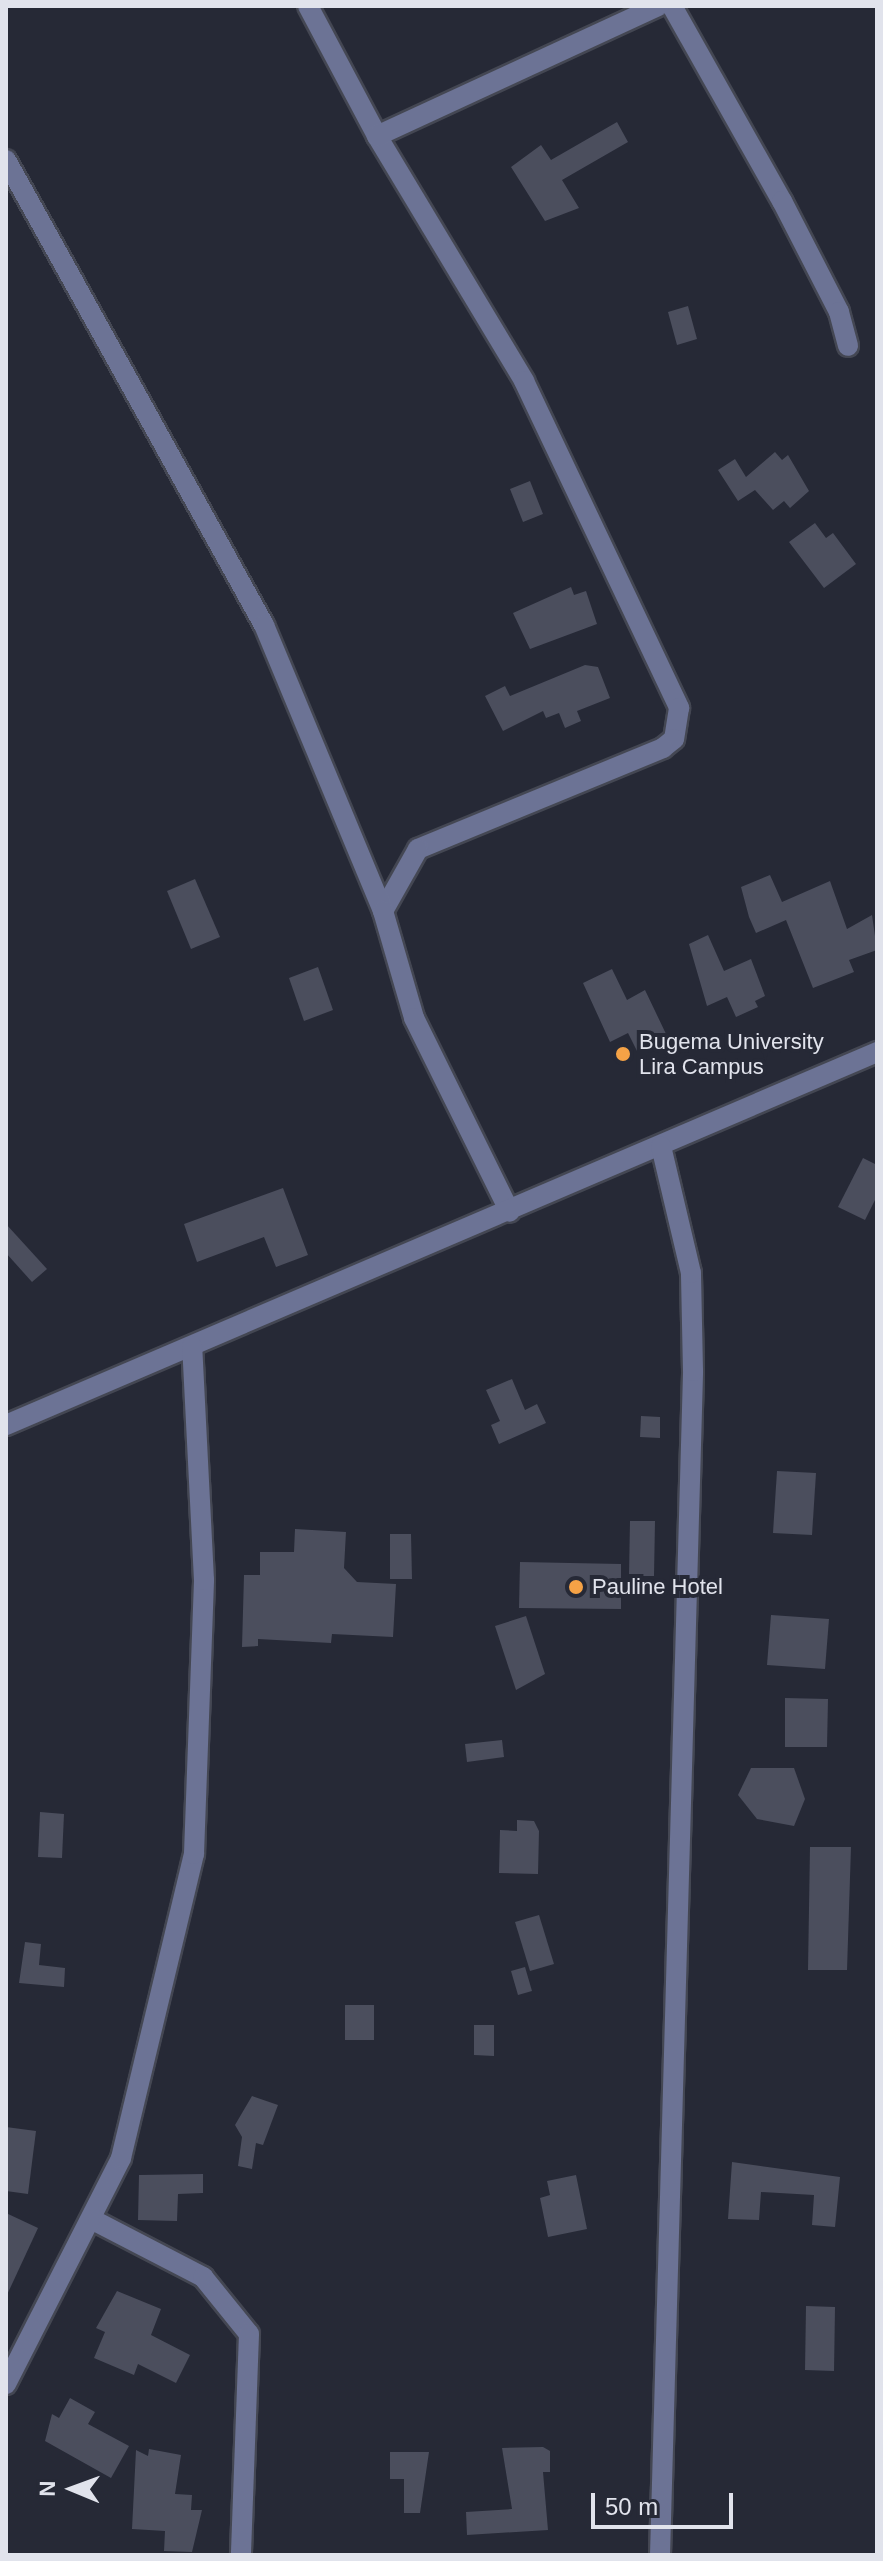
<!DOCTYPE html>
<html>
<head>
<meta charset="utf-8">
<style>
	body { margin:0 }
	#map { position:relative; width:883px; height:2561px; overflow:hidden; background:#262936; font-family:Helvetica,sans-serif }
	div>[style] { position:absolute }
	.building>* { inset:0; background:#4b4e5d }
	.roads { filter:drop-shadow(2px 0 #444753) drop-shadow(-2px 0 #444753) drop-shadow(0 2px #444753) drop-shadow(0 -2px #444753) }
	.minor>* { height:20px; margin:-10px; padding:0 10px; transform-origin:10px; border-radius:10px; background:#6c7395 }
	.dots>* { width:22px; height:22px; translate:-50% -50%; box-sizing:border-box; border:4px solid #262936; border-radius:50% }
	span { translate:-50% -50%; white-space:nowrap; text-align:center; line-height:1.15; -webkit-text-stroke:8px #262936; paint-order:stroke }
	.poi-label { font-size:22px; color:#e1e3ec }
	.left { translate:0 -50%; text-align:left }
	.frame { position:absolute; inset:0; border:8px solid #e1e3ec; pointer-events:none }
	.north { position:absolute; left:32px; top:2449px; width:80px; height:80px; -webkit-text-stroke:6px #262936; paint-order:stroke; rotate:271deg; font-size:22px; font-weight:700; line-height:32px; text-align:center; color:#e1e3ec }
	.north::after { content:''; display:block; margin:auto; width:28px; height:36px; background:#e1e3ec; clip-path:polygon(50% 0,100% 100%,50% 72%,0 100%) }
	.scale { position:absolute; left:591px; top:2493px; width:142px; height:36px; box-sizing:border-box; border:4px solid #e1e3ec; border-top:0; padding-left:10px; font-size:24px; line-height:28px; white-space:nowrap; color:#e1e3ec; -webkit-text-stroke:6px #262936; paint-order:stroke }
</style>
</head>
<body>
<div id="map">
	<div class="building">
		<div style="clip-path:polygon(617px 122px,628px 142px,562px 180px,579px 208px,545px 221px,511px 167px,541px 145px,551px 160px)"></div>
		<div style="clip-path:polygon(688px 306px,697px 339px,677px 345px,668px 312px)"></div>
		<div style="clip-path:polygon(775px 452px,782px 460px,788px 455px,809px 491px,790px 508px,784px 501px,773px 510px,755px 490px,738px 501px,718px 470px,735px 459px,746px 477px)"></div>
		<div style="clip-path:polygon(530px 481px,543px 514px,523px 522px,510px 489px)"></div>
		<div style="clip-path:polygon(815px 523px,826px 538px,833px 533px,856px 564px,824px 588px,789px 542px)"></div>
		<div style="clip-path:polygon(571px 587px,574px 595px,586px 591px,597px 624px,530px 649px,513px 613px)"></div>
		<div style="clip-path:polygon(585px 665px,598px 667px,610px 698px,577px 711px,581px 721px,565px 728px,559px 713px,546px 718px,543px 711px,503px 731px,485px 696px,505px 686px,510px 696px)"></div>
		<div style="clip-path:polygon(770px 875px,782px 902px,830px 881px,847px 929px,872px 915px,877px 950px,849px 960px,854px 972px,813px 988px,786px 920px,756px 933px,749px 917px,741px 887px)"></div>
		<div style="clip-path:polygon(195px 879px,220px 937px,191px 949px,167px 891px)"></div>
		<div style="clip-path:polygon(708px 935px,724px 971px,751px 959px,765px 996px,755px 1001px,758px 1007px,736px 1017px,727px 997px,707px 1006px,689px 944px)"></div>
		<div style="clip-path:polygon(318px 967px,333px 1010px,304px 1021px,289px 978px)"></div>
		<div style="clip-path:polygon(612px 969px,627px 1000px,645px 990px,667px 1036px,637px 1051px,628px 1033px,610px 1042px,583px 983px)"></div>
		<div style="clip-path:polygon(863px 1158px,877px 1165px,877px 1196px,865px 1220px,838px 1207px)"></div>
		<div style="clip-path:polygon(283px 1188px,308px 1255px,276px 1267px,264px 1237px,197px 1262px,184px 1224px)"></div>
		<div style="clip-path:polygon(6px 1224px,47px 1269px,32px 1282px,6px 1253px)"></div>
		<div style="clip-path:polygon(512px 1379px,525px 1410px,537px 1404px,546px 1423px,499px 1444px,491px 1425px,500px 1421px,486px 1390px)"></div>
		<div style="clip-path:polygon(641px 1416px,660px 1417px,660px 1438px,640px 1437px)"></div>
		<div style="clip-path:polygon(777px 1471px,816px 1473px,812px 1535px,773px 1533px)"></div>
		<div style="clip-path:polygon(630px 1521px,655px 1521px,654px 1576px,629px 1576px)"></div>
		<div style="clip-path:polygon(295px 1529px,346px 1532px,344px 1568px,357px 1582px,396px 1584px,393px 1637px,332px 1634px,331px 1643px,258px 1639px,258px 1646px,242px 1647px,244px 1575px,260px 1575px,260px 1552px,294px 1552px)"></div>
		<div style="clip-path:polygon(390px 1534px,411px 1534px,412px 1579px,390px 1579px)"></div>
		<div style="clip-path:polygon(520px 1562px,621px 1564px,621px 1609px,519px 1608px)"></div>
		<div style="clip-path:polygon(771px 1615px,829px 1619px,825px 1669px,767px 1665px)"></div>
		<div style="clip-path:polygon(526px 1616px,545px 1674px,516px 1690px,495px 1626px)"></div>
		<div style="clip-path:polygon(785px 1698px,828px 1699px,827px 1747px,785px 1747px)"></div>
		<div style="clip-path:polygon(502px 1740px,504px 1757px,467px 1762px,465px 1744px)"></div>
		<div style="clip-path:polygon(751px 1768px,794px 1768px,805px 1799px,794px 1826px,757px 1819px,738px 1795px)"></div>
		<div style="clip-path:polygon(40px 1812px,64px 1814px,62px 1858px,38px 1857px)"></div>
		<div style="clip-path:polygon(517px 1820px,534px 1821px,539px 1831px,538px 1874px,499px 1873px,500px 1830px,517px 1831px)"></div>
		<div style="clip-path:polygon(810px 1847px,851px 1847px,847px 1970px,808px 1970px)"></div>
		<div style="clip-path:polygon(539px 1915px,554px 1964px,530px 1971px,515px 1922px)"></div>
		<div style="clip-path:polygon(25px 1942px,41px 1944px,39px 1965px,65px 1968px,64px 1987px,19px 1983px)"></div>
		<div style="clip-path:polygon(525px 1967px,532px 1991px,518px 1995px,511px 1971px)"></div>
		<div style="clip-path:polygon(345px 2005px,374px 2005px,374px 2040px,345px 2040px)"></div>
		<div style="clip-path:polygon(474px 2025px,494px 2025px,494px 2056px,474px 2055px)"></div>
		<div style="clip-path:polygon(252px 2096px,278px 2105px,263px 2145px,256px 2143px,252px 2169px,238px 2166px,242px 2137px,235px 2125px)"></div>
		<div style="clip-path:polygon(6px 2127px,36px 2131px,28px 2194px,6px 2191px)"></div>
		<div style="clip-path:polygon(732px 2162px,840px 2177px,835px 2227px,812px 2225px,814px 2195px,761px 2192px,759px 2220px,728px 2219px)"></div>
		<div style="clip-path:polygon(203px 2174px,203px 2193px,178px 2194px,177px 2221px,138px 2220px,139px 2175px)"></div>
		<div style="clip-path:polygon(576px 2175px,587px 2229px,548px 2237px,540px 2198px,550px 2195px,547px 2181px)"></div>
		<div style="clip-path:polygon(6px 2213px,38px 2228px,6px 2297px)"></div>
		<div style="clip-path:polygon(117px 2291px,161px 2309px,151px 2335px,190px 2355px,176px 2383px,138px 2364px,134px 2375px,94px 2358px,105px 2332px,96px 2328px)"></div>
		<div style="clip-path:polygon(806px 2306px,835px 2307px,834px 2371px,805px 2370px)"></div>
		<div style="clip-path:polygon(70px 2398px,95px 2412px,88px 2424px,129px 2446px,111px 2478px,45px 2441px,52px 2414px,59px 2418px)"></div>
		<div style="clip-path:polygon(543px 2447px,550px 2451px,550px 2472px,543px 2472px,548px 2530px,467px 2535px,466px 2512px,512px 2509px,502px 2448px)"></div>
		<div style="clip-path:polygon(149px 2449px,181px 2455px,175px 2494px,192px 2495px,191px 2510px,202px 2510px,192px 2552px,164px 2551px,165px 2531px,132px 2529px,136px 2450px,148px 2456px)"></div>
		<div style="clip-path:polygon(390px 2452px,429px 2452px,420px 2513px,404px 2513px,404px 2479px,390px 2479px)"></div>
	</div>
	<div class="roads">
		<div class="minor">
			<div style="left:308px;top:6px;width:147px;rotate:62deg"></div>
			<div style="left:377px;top:136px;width:286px;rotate:59deg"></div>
			<div style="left:524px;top:381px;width:362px;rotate:64.6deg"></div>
			<div style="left:679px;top:708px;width:31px;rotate:99deg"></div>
			<div style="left:674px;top:739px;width:14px;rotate:141deg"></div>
			<div style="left:663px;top:748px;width:265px;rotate:157.6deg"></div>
			<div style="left:418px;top:849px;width:71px;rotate:119.4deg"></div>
			<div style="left:672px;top:6px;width:224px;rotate:60.6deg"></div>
			<div style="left:782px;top:201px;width:125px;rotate:62.8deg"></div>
			<div style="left:839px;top:312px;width:35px;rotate:75deg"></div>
			<div style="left:377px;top:136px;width:310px;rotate:-24.8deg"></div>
			<div style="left:6px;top:160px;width:532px;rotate:60.98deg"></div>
			<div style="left:264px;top:625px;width:310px;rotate:67.4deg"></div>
			<div style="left:383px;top:911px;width:111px;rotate:73.8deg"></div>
			<div style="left:414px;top:1018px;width:216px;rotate:63.7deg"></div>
			<div style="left:6px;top:1425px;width:948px;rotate:-23.18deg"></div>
			<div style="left:95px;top:2221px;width:122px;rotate:27.4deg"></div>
			<div style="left:203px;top:2277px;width:73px;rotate:51.1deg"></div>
			<div style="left:249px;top:2334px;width:221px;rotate:92.1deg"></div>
			<div style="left:6px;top:2384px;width:254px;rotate:-63deg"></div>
			<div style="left:121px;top:2158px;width:313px;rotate:-76.5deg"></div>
			<div style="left:194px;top:1854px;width:274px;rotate:-87.9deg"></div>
			<div style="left:204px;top:1580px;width:234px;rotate:-92.9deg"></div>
			<div style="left:660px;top:2555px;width:1184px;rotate:-88.4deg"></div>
			<div style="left:693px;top:1371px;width:98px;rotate:-91.2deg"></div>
			<div style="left:691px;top:1273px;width:130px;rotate:-103.3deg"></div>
		</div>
	</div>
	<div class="dots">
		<div style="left:623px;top:1054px;background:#f5a246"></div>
		<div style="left:576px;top:1587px;background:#f5a246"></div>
	</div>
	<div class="poi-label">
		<span class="left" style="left:639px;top:1054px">Bugema University<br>Lira Campus</span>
		<span class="left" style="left:592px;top:1587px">Pauline Hotel</span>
	</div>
	<div class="frame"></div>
	<div class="north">N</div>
	<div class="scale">50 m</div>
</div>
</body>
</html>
